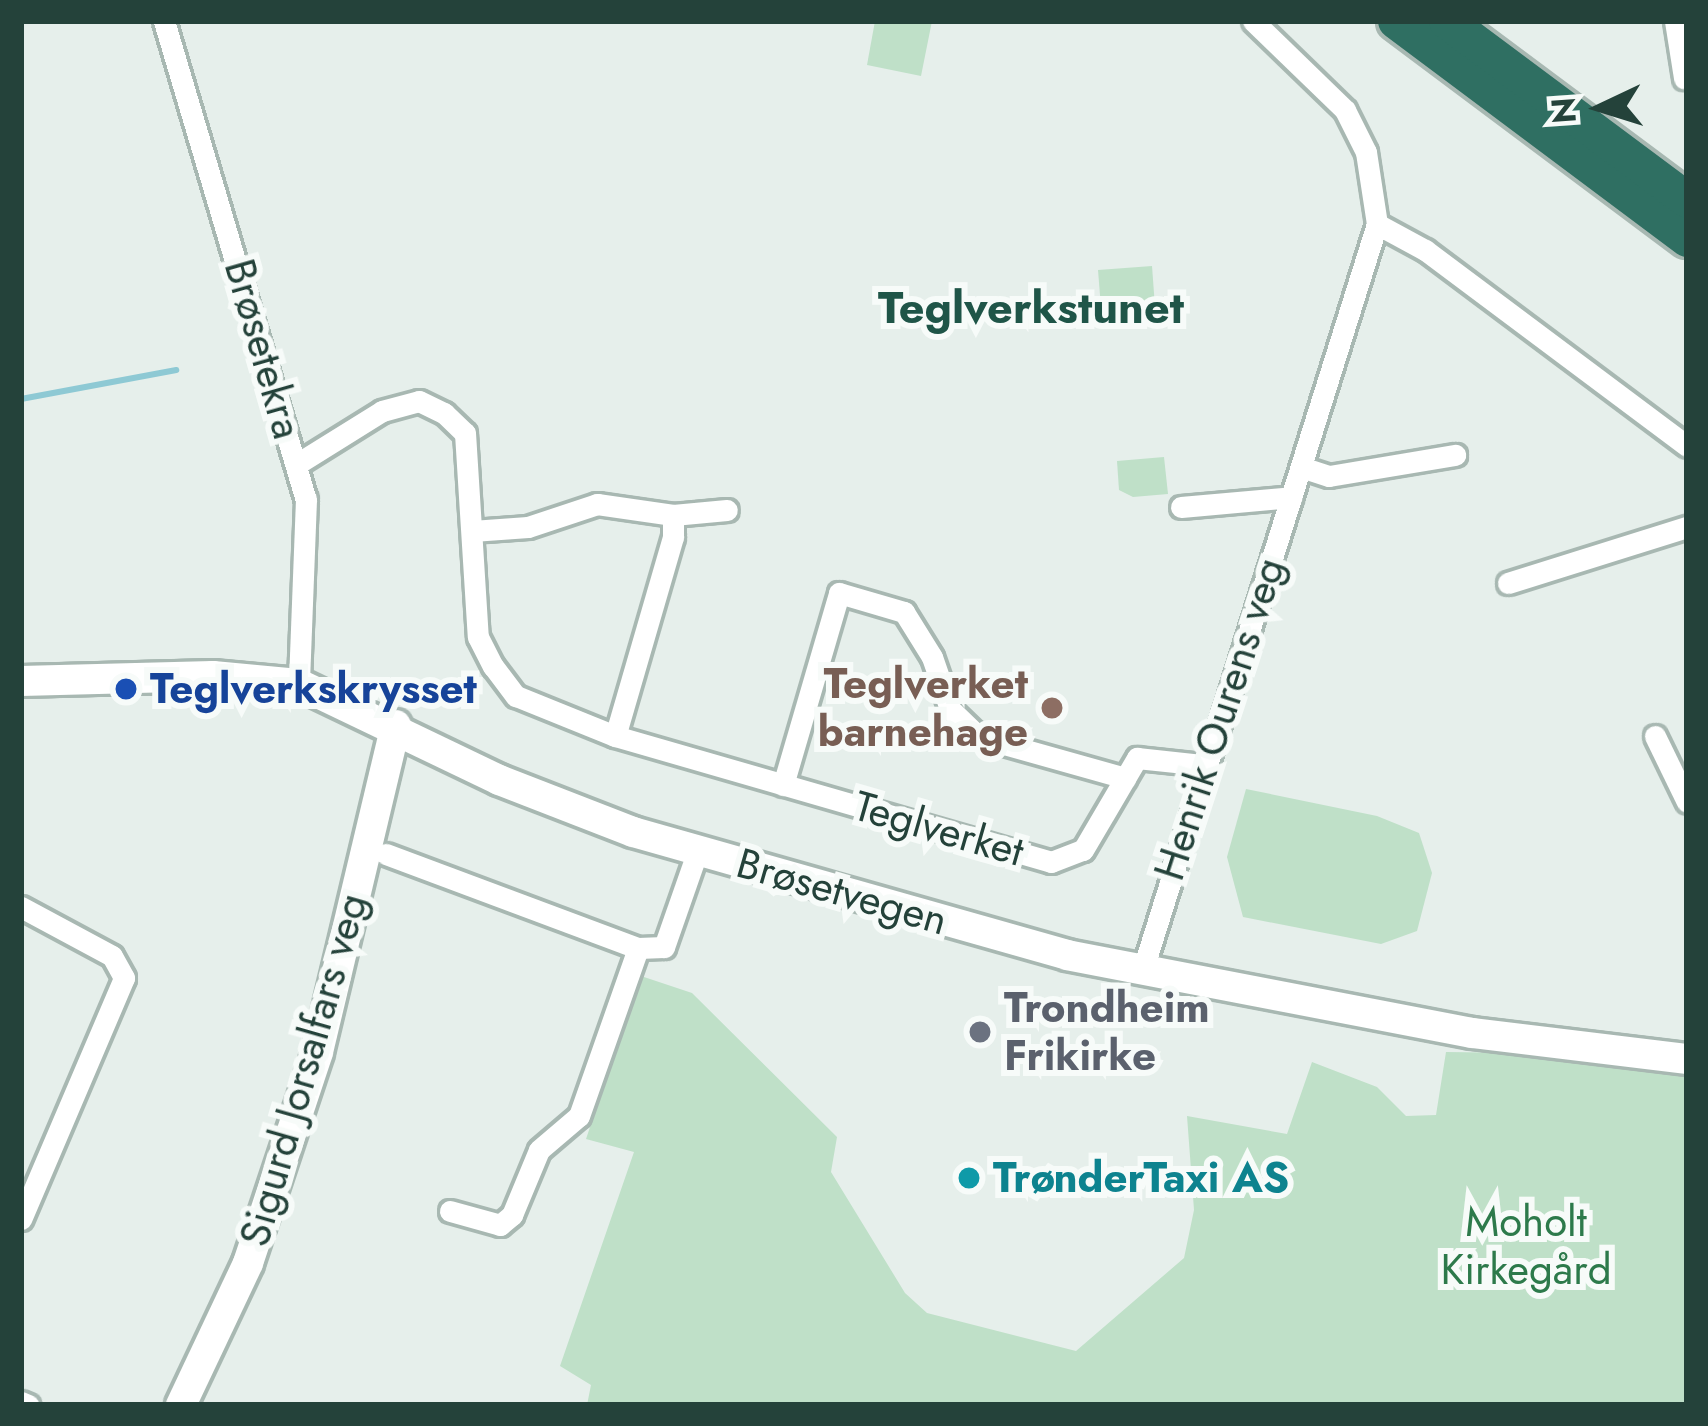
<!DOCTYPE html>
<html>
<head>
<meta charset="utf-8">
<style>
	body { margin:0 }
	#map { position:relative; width:1708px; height:1426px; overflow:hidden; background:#e6efeb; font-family:Jost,sans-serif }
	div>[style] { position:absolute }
	.green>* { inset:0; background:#bfe0c8 }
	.stream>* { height:6px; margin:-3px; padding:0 3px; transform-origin:3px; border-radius:3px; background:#8ec9d4 }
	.roads { filter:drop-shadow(3px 0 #a8b8b2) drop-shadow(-3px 0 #a8b8b2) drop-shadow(0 3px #a8b8b2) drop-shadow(0 -3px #a8b8b2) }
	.street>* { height:21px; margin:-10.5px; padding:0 10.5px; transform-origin:10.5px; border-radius:10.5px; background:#fff }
	.secondary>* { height:30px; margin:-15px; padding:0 15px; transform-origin:15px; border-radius:15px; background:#fff }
	.highway>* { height:36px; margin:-18px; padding:0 18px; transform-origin:18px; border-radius:18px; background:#2f6f62 }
	.dots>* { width:33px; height:33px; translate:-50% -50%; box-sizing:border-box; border:6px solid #f7fbf9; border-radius:50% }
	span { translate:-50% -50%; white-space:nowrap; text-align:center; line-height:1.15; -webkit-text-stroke:12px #f7fbf9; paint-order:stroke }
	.street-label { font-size:42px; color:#24423a }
	.education-label { font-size:42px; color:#785e54; font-weight:700 }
	.right { translate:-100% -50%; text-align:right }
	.transit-label { font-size:42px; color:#164399; font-weight:700 }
	.left { translate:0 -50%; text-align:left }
	.worship-label { font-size:42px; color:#5b616d; font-weight:700 }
	.culture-label { font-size:42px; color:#0d838f; font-weight:700 }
	.park-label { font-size:42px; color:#2d7a4b }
	.neighbourhood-label { font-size:45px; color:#1f5548; font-weight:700 }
	.frame { position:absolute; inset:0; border:24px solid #24423a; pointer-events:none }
	.north { position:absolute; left:1540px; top:48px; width:120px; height:120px; -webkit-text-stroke:9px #f7fbf9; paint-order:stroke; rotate:266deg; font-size:33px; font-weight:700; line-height:48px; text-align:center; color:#24423a }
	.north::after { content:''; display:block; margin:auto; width:42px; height:54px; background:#24423a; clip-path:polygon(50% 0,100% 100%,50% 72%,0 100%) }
</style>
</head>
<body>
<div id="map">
	<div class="green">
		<div style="clip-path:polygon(875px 21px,932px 21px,921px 76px,867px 65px)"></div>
		<div style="clip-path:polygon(1152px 266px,1155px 307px,1143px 319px,1102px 320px,1098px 270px)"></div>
		<div style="clip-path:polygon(1164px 457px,1168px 494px,1133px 497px,1119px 490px,1117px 461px)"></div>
		<div style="clip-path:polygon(1246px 789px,1377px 816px,1419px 833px,1432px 873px,1417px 931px,1381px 944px,1243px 917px,1227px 857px)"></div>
		<div style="clip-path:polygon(641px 976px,692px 993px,837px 1137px,831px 1172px,905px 1293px,927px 1313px,1076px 1351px,1184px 1258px,1194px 1210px,1187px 1116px,1287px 1134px,1312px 1062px,1377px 1087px,1406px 1116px,1436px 1115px,1446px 1052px,1535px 1053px,1687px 1072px,1687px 1405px,587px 1405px,591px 1385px,560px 1366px,634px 1152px,586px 1139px)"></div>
	</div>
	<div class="stream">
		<div style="left:21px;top:399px;width:158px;rotate:-10.6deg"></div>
	</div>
	<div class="roads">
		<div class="street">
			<div style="left:164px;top:21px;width:499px;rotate:73.5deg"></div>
			<div style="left:306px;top:499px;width:185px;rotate:92.2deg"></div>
			<div style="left:1675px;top:21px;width:58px;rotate:81deg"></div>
			<div style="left:1377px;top:224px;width:55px;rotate:28.4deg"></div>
			<div style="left:1425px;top:250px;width:327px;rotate:36.8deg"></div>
			<div style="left:297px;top:464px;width:100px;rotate:-31.9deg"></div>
			<div style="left:382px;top:411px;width:38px;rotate:-15deg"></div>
			<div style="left:419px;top:401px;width:28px;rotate:26deg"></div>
			<div style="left:444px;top:413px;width:29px;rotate:44deg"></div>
			<div style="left:465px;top:433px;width:204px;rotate:86.4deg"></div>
			<div style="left:478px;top:637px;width:33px;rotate:63deg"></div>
			<div style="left:493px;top:666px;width:38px;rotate:53deg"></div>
			<div style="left:516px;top:696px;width:107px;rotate:22deg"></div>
			<div style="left:615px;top:736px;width:454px;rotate:16.1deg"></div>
			<div style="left:1051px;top:862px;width:34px;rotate:-21deg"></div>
			<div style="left:1083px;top:850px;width:107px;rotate:-59.6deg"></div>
			<div style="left:1137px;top:758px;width:65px;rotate:6.1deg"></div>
			<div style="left:1301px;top:467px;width:29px;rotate:18deg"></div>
			<div style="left:1329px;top:476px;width:128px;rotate:-9.5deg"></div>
			<div style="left:1181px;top:507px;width:111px;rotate:-5.1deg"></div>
			<div style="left:673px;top:515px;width:54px;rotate:-5.3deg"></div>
			<div style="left:472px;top:531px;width:56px;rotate:-4.1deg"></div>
			<div style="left:528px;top:527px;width:73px;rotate:-18.4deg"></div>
			<div style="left:597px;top:504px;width:77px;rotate:8.2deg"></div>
			<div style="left:673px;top:515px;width:22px;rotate:90deg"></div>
			<div style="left:673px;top:537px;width:207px;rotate:106.2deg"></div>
			<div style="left:1508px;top:583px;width:188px;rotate:-17.4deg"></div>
			<div style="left:1655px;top:736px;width:73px;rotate:64.1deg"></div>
			<div style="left:783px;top:785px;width:200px;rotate:-73.7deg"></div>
			<div style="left:839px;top:593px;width:68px;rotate:16.3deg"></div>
			<div style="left:904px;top:612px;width:53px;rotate:58.1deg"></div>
			<div style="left:932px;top:657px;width:55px;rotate:70.9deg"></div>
			<div style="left:950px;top:709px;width:40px;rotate:44deg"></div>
			<div style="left:979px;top:737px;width:152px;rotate:15.7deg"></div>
			<div style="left:386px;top:854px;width:269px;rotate:20.5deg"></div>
			<div style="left:21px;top:907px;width:103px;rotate:28.3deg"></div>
			<div style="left:112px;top:956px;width:25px;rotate:61deg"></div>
			<div style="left:124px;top:978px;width:262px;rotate:113.1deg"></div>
			<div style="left:1142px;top:972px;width:784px;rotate:-72.56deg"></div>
			<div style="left:1377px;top:224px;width:73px;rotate:-98.7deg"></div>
			<div style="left:1366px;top:152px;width:47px;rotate:-116.6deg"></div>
			<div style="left:1345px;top:110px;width:128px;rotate:-135.9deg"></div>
			<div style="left:450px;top:1211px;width:52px;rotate:15.6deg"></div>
			<div style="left:500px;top:1225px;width:16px;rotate:-40deg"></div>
			<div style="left:512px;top:1215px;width:70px;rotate:-67.4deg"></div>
			<div style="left:539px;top:1150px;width:52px;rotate:-40.4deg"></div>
			<div style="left:579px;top:1116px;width:178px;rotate:-70.6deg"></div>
			<div style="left:638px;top:948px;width:26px;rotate:-2deg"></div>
			<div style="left:664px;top:947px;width:103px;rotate:-70.7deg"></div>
			<div style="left:21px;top:1402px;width:8px;rotate:23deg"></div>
		</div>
		<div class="secondary">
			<div style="left:21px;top:681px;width:192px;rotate:-1.5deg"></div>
			<div style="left:213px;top:676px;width:86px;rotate:5.3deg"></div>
			<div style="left:299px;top:684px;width:222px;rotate:25.6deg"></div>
			<div style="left:499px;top:780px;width:144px;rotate:21.2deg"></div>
			<div style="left:633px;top:832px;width:451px;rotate:15.8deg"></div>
			<div style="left:1067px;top:955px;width:412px;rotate:10.9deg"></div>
			<div style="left:1472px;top:1033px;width:217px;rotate:6.9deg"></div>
			<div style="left:181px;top:1405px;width:157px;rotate:-64.7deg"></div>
			<div style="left:248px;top:1263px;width:222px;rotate:-71.6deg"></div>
			<div style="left:318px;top:1052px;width:336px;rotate:-76.6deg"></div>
		</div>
		<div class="highway">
			<div style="left:1396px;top:21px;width:364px;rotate:36.8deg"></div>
			<div style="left:1447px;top:21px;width:299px;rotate:36.7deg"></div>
		</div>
	</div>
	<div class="dots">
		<div style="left:126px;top:689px;background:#1a4fb4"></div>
		<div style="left:1052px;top:708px;background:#8d6e63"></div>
		<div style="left:980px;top:1032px;background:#6b7280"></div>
		<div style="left:969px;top:1178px;background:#0f9aa8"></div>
	</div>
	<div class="street-label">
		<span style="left:263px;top:349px;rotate:74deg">Brøsetekra</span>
		<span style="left:1220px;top:719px;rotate:-72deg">Henrik Ourens veg</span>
		<span style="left:939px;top:829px;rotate:16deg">Teglverket</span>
		<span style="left:842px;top:892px;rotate:16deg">Brøsetvegen</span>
		<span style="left:304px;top:1070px;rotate:-74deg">Sigurd Jorsalfars veg</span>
	</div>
	<div class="education-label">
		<span class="right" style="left:1028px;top:708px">Teglverket<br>barnehage</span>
	</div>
	<div class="transit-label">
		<span class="left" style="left:150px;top:689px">Teglverkskrysset</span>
	</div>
	<div class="worship-label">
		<span class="left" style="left:1004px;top:1032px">Trondheim<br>Frikirke</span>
	</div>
	<div class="culture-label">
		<span class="left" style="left:993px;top:1178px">TrønderTaxi AS</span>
	</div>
	<div class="park-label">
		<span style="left:1526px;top:1246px">Moholt<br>Kirkegård</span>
	</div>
	<div class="neighbourhood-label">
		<span style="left:1031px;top:308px">Teglverkstunet</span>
	</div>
	<div class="frame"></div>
	<div class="north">N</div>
</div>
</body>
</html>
